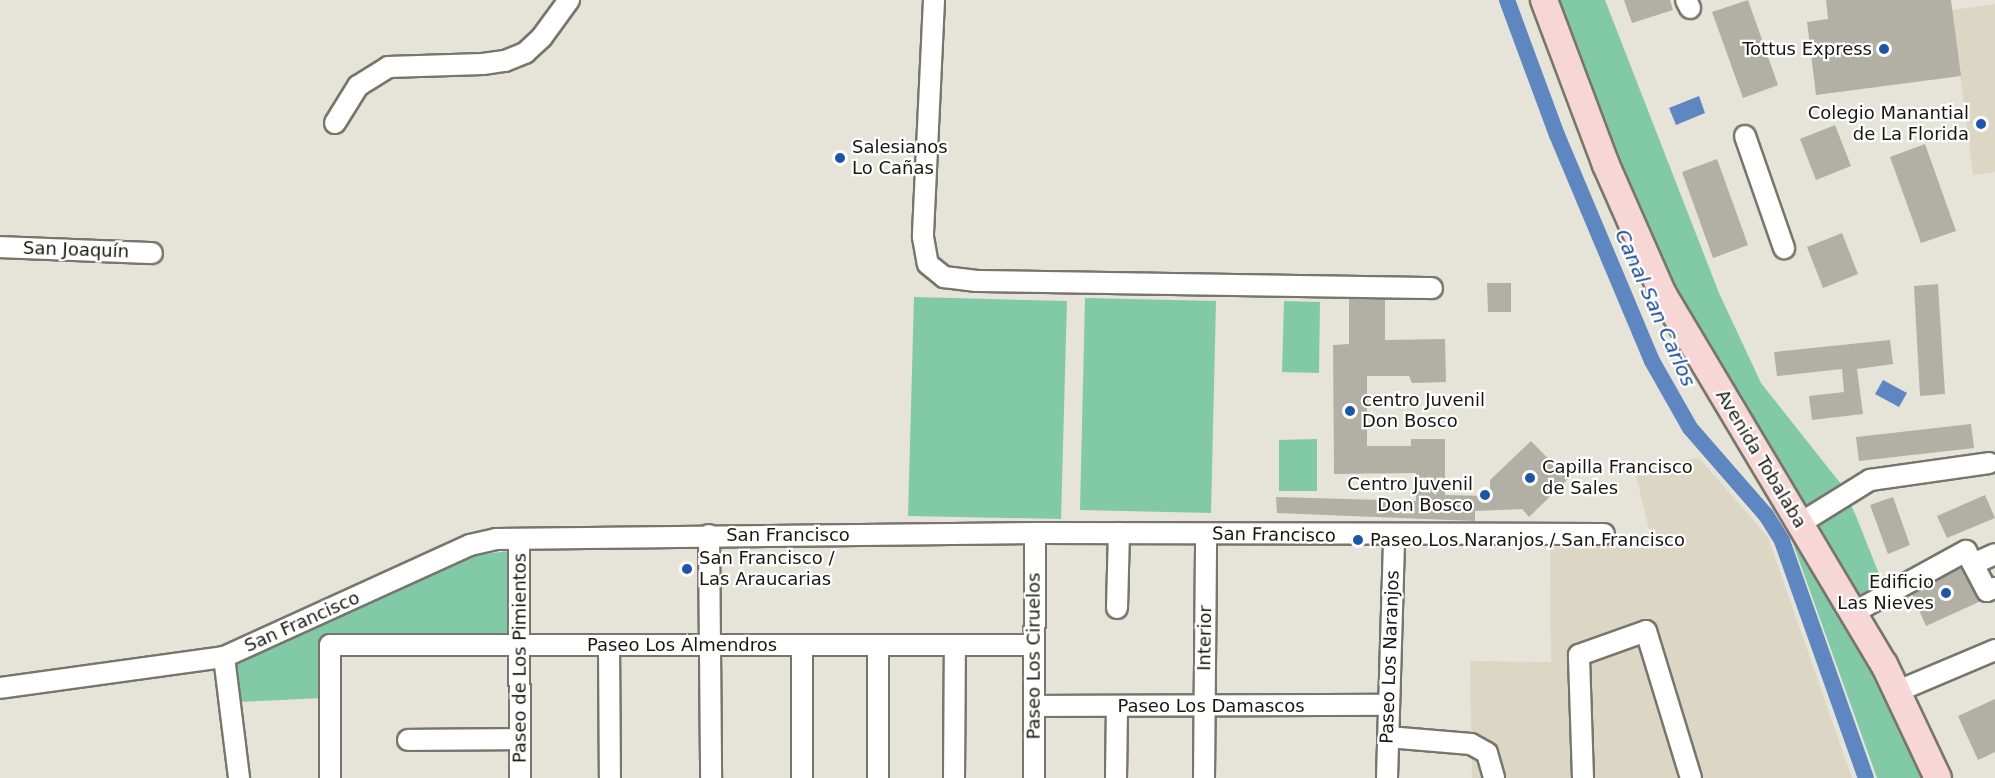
<!DOCTYPE html>
<html>
<head>
<meta charset="utf-8">
<style>
	body { margin:0 }
	#map { position:relative; width:1995px; height:778px; overflow:hidden; background:#e6e4d8; font-family:"DejaVu Sans",sans-serif }
	div>[style] { position:absolute }
	.built>* { inset:0; background:#dbd7c4 }
	.green>* { inset:0; background:#82caa7 }
	.water>* { inset:0; background:#5e86c1 }
	.canal>* { height:16px; margin:-8px; padding:0 8px; transform-origin:8px; border-radius:8px; background:#5e86c1 }
	.building>* { inset:0; background:#b2afa4 }
	.roads { filter:drop-shadow(2px 0 #78766c) drop-shadow(-2px 0 #78766c) drop-shadow(0 2px #78766c) drop-shadow(0 -2px #78766c) }
	.minor>* { height:20px; margin:-10px; padding:0 10px; transform-origin:10px; border-radius:10px; background:#fff }
	.major>* { height:26px; margin:-13px; padding:0 13px; transform-origin:13px; border-radius:13px; background:#f6d7d5 }
	.dots>* { width:16px; height:16px; translate:-50% -50%; box-sizing:border-box; border:3px solid #fff; border-radius:50% }
	span { translate:-50% -50%; white-space:nowrap; text-align:center; line-height:1.15; -webkit-text-stroke:4.5px #fff; paint-order:stroke }
	.poi-label { font-size:18px; color:#181713 }
	.right { translate:-100% -50%; text-align:right }
	.left { translate:0 -50%; text-align:left }
	.street-label { font-size:18px; color:#181713 }
	.water-label { font-size:20px; color:#194d95; font-style:italic }
</style>
</head>
<body>
<div id="map">
	<div class="built">
		<div style="clip-path:polygon(1995px 4px,1995px 172px,1973px 175px,1952px 10px)"></div>
		<div style="clip-path:polygon(1699px 458px,1768px 537px,1852px 778px,1472px 778px,1470px 661px,1551px 662px,1550px 548px,1652px 541px,1634px 468px)"></div>
	</div>
	<div class="green">
		<div style="clip-path:polygon(1558px 0,1605px 0,1719px 293px,1761px 383px,1841px 484px,1856px 516px,1885px 589px,1858px 605px,1675px 294px,1561px 18px)"></div>
		<div style="clip-path:polygon(914px 297px,1067px 301px,1061px 519px,908px 516px)"></div>
		<div style="clip-path:polygon(1085px 298px,1216px 301px,1211px 513px,1080px 510px)"></div>
		<div style="clip-path:polygon(1284px 301px,1320px 302px,1319px 373px,1282px 372px)"></div>
		<div style="clip-path:polygon(1317px 439px,1317px 491px,1279px 491px,1279px 440px)"></div>
		<div style="clip-path:polygon(1786px 524px,1878px 666px,1929px 778px,1877px 778px)"></div>
		<div style="clip-path:polygon(509px 551px,507px 633px,324px 640px,324px 698px,238px 702px,234px 663px,475px 555px)"></div>
	</div>
	<div class="water">
		<div style="clip-path:polygon(1699px 96px,1705px 113px,1676px 125px,1669px 108px)"></div>
		<div style="clip-path:polygon(1883px 380px,1907px 393px,1899px 407px,1875px 394px)"></div>
	</div>
	<div class="canal">
		<div style="left:1507px;top:0;width:144px;rotate:69.7deg"></div>
		<div style="left:1557px;top:135px;width:245px;rotate:67.2deg"></div>
		<div style="left:1652px;top:361px;width:77px;rotate:60.4deg"></div>
		<div style="left:1690px;top:428px;width:116px;rotate:48.9deg"></div>
		<div style="left:1766px;top:515px;width:31px;rotate:58deg"></div>
		<div style="left:1782px;top:541px;width:251px;rotate:70.5deg"></div>
	</div>
	<div class="building">
		<div style="clip-path:polygon(1624px 0,1670px 0,1673px 10px,1632px 23px)"></div>
		<div style="clip-path:polygon(1748px 0,1778px 85px,1743px 98px,1712px 12px)"></div>
		<div style="clip-path:polygon(1826px 0,1951px 0,1961px 76px,1816px 95px,1807px 22px,1828px 19px)"></div>
		<div style="clip-path:polygon(1835px 125px,1851px 166px,1816px 180px,1800px 139px)"></div>
		<div style="clip-path:polygon(1925px 144px,1956px 231px,1921px 243px,1890px 157px)"></div>
		<div style="clip-path:polygon(1717px 159px,1748px 245px,1713px 258px,1682px 172px)"></div>
		<div style="clip-path:polygon(1842px 233px,1858px 274px,1823px 288px,1807px 247px)"></div>
		<div style="clip-path:polygon(1487px 283px,1511px 283px,1511px 312px,1488px 312px)"></div>
		<div style="clip-path:polygon(1938px 284px,1945px 394px,1920px 396px,1914px 286px)"></div>
		<div style="clip-path:polygon(1349px 299px,1385px 299px,1385px 340px,1445px 339px,1446px 382px,1412px 383px,1409px 376px,1367px 376px,1367px 446px,1411px 446px,1411px 439px,1445px 439px,1445px 495px,1490px 496px,1490px 480px,1531px 441px,1568px 479px,1529px 517px,1522px 509px,1475px 511px,1475px 521px,1277px 513px,1276px 497px,1416px 501px,1416px 473px,1334px 474px,1333px 345px,1349px 344px)"></div>
		<div style="clip-path:polygon(1890px 340px,1893px 364px,1857px 369px,1863px 414px,1812px 420px,1809px 396px,1844px 392px,1842px 369px,1777px 376px,1774px 352px)"></div>
		<div style="clip-path:polygon(1971px 424px,1974px 448px,1859px 461px,1856px 437px)"></div>
		<div style="clip-path:polygon(1985px 495px,1995px 518px,1947px 538px,1937px 516px)"></div>
		<div style="clip-path:polygon(1893px 497px,1910px 545px,1888px 554px,1870px 505px)"></div>
		<div style="clip-path:polygon(1961px 567px,1981px 601px,1926px 626px,1912px 594px)"></div>
		<div style="clip-path:polygon(1995px 699px,1995px 752px,1978px 760px,1958px 716px)"></div>
	</div>
	<div class="roads">
		<div class="minor">
			<div style="left:934px;top:0;width:237px;rotate:92.7deg"></div>
			<div style="left:923px;top:237px;width:27px;rotate:80deg"></div>
			<div style="left:928px;top:264px;width:21px;rotate:39deg"></div>
			<div style="left:944px;top:277px;width:31px;rotate:7deg"></div>
			<div style="left:975px;top:281px;width:457px;rotate:0.9deg"></div>
			<div style="left:1686px;top:0;width:9px;rotate:63deg"></div>
			<div style="left:335px;top:123px;width:44px;rotate:-58.1deg"></div>
			<div style="left:358px;top:86px;width:36px;rotate:-32deg"></div>
			<div style="left:388px;top:67px;width:95px;rotate:-1.8deg"></div>
			<div style="left:483px;top:64px;width:22px;rotate:-8deg"></div>
			<div style="left:505px;top:61px;width:22px;rotate:-22deg"></div>
			<div style="left:525px;top:53px;width:23px;rotate:-43deg"></div>
			<div style="left:542px;top:37px;width:46px;rotate:-53.9deg"></div>
			<div style="left:1745px;top:136px;width:119px;rotate:70.8deg"></div>
			<div style="left:0;top:247px;width:152px;rotate:2.3deg"></div>
			<div style="left:1799px;top:524px;width:84px;rotate:-31.8deg"></div>
			<div style="left:1870px;top:480px;width:120px;rotate:-8.1deg"></div>
			<div style="left:709px;top:535px;width:243px;rotate:89.5deg"></div>
			<div style="left:519px;top:539px;width:239px;rotate:89.8deg"></div>
			<div style="left:1973px;top:564px;width:24px;rotate:-24deg"></div>
			<div style="left:1117px;top:608px;width:75px;rotate:-88.5deg"></div>
			<div style="left:1860px;top:609px;width:121px;rotate:-28.7deg"></div>
			<div style="left:1966px;top:551px;width:45px;rotate:62.3deg"></div>
			<div style="left:1987px;top:591px;width:9px;rotate:-21deg"></div>
			<div style="left:609px;top:645px;width:133px;rotate:89.6deg"></div>
			<div style="left:224px;top:657px;width:122px;rotate:82.9deg"></div>
			<div style="left:0;top:688px;width:226px;rotate:-7.9deg"></div>
			<div style="left:224px;top:657px;width:270px;rotate:-24.5deg"></div>
			<div style="left:470px;top:545px;width:27px;rotate:-13deg"></div>
			<div style="left:496px;top:539px;width:539px;rotate:-0.64deg"></div>
			<div style="left:1035px;top:533px;width:569px;rotate:0.1deg"></div>
			<div style="left:1898px;top:691px;width:105px;rotate:-22.9deg"></div>
			<div style="left:1034px;top:706px;width:355px;rotate:-0.2deg"></div>
			<div style="left:1388px;top:737px;width:83px;rotate:4.8deg"></div>
			<div style="left:1471px;top:744px;width:18px;rotate:29deg"></div>
			<div style="left:1487px;top:753px;width:26px;rotate:74deg"></div>
			<div style="left:408px;top:740px;width:112px;rotate:-0.5deg"></div>
			<div style="left:330px;top:778px;width:133px;rotate:-90deg"></div>
			<div style="left:330px;top:645px;width:704px"></div>
			<div style="left:802px;top:778px;width:133px;rotate:-90deg"></div>
			<div style="left:878px;top:778px;width:133px;rotate:-90deg"></div>
			<div style="left:954px;top:778px;width:133px;rotate:-89.6deg"></div>
			<div style="left:1034px;top:778px;width:245px;rotate:-89.8deg"></div>
			<div style="left:1116px;top:778px;width:72px;rotate:-89.2deg"></div>
			<div style="left:1204px;top:778px;width:244px;rotate:-89.5deg"></div>
			<div style="left:1387px;top:778px;width:242px;rotate:-88.3deg"></div>
			<div style="left:1583px;top:778px;width:123px;rotate:-91.9deg"></div>
			<div style="left:1579px;top:655px;width:71px;rotate:-19.7deg"></div>
			<div style="left:1646px;top:631px;width:154px;rotate:73deg"></div>
		</div>
		<div class="major">
			<div style="left:1544px;top:0;width:176px;rotate:69.4deg"></div>
			<div style="left:1606px;top:165px;width:141px;rotate:66.2deg"></div>
			<div style="left:1663px;top:294px;width:431px;rotate:59.2deg"></div>
			<div style="left:1884px;top:664px;width:126px;rotate:64.7deg"></div>
		</div>
	</div>
	<div class="dots">
		<div style="left:1884px;top:49px;background:#1d56a7"></div>
		<div style="left:1981px;top:124px;background:#1d56a7"></div>
		<div style="left:840px;top:158px;background:#1d56a7"></div>
		<div style="left:1350px;top:411px;background:#1d56a7"></div>
		<div style="left:1530px;top:478px;background:#1d56a7"></div>
		<div style="left:1485px;top:495px;background:#1d56a7"></div>
		<div style="left:1358px;top:540px;background:#1d56a7"></div>
		<div style="left:687px;top:569px;background:#1d56a7"></div>
		<div style="left:1946px;top:593px;background:#1d56a7"></div>
	</div>
	<div class="poi-label">
		<span class="right" style="left:1872px;top:49px">Tottus Express</span>
		<span class="right" style="left:1969px;top:124px">Colegio Manantial<br>de La Florida</span>
		<span class="left" style="left:852px;top:158px">Salesianos<br>Lo Cañas</span>
		<span class="left" style="left:1362px;top:411px">centro Juvenil<br>Don Bosco</span>
		<span class="left" style="left:1542px;top:478px">Capilla Francisco<br>de Sales</span>
		<span class="right" style="left:1473px;top:495px">Centro Juvenil<br>Don Bosco</span>
		<span class="left" style="left:1370px;top:540px">Paseo Los Naranjos / San Francisco</span>
		<span class="left" style="left:699px;top:569px">San Francisco /<br>Las Araucarias</span>
		<span class="right" style="left:1934px;top:593px">Edificio<br>Las Nieves</span>
	</div>
	<div class="street-label">
		<span style="left:76px;top:250px;rotate:2deg">San Joaquín</span>
		<span style="left:1761px;top:459px;rotate:59deg">Avenida Tobalaba</span>
		<span style="left:788px;top:535px">San Francisco</span>
		<span style="left:1274px;top:535px;rotate:1deg">San Francisco</span>
		<span style="left:302px;top:622px;rotate:-24deg">San Francisco</span>
		<span style="left:1205px;top:638px;rotate:-89deg">Interior</span>
		<span style="left:682px;top:645px">Paseo Los Almendros</span>
		<span style="left:1034px;top:656px;rotate:-90deg">Paseo Los Ciruelos</span>
		<span style="left:1390px;top:657px;rotate:-88deg">Paseo Los Naranjos</span>
		<span style="left:520px;top:658px;rotate:-90deg">Paseo de Los Pimientos</span>
		<span style="left:1211px;top:706px">Paseo Los Damascos</span>
	</div>
	<div class="water-label">
		<span style="left:1655px;top:308px;rotate:66deg">Canal San Carlos</span>
	</div>
</div>
</body>
</html>
